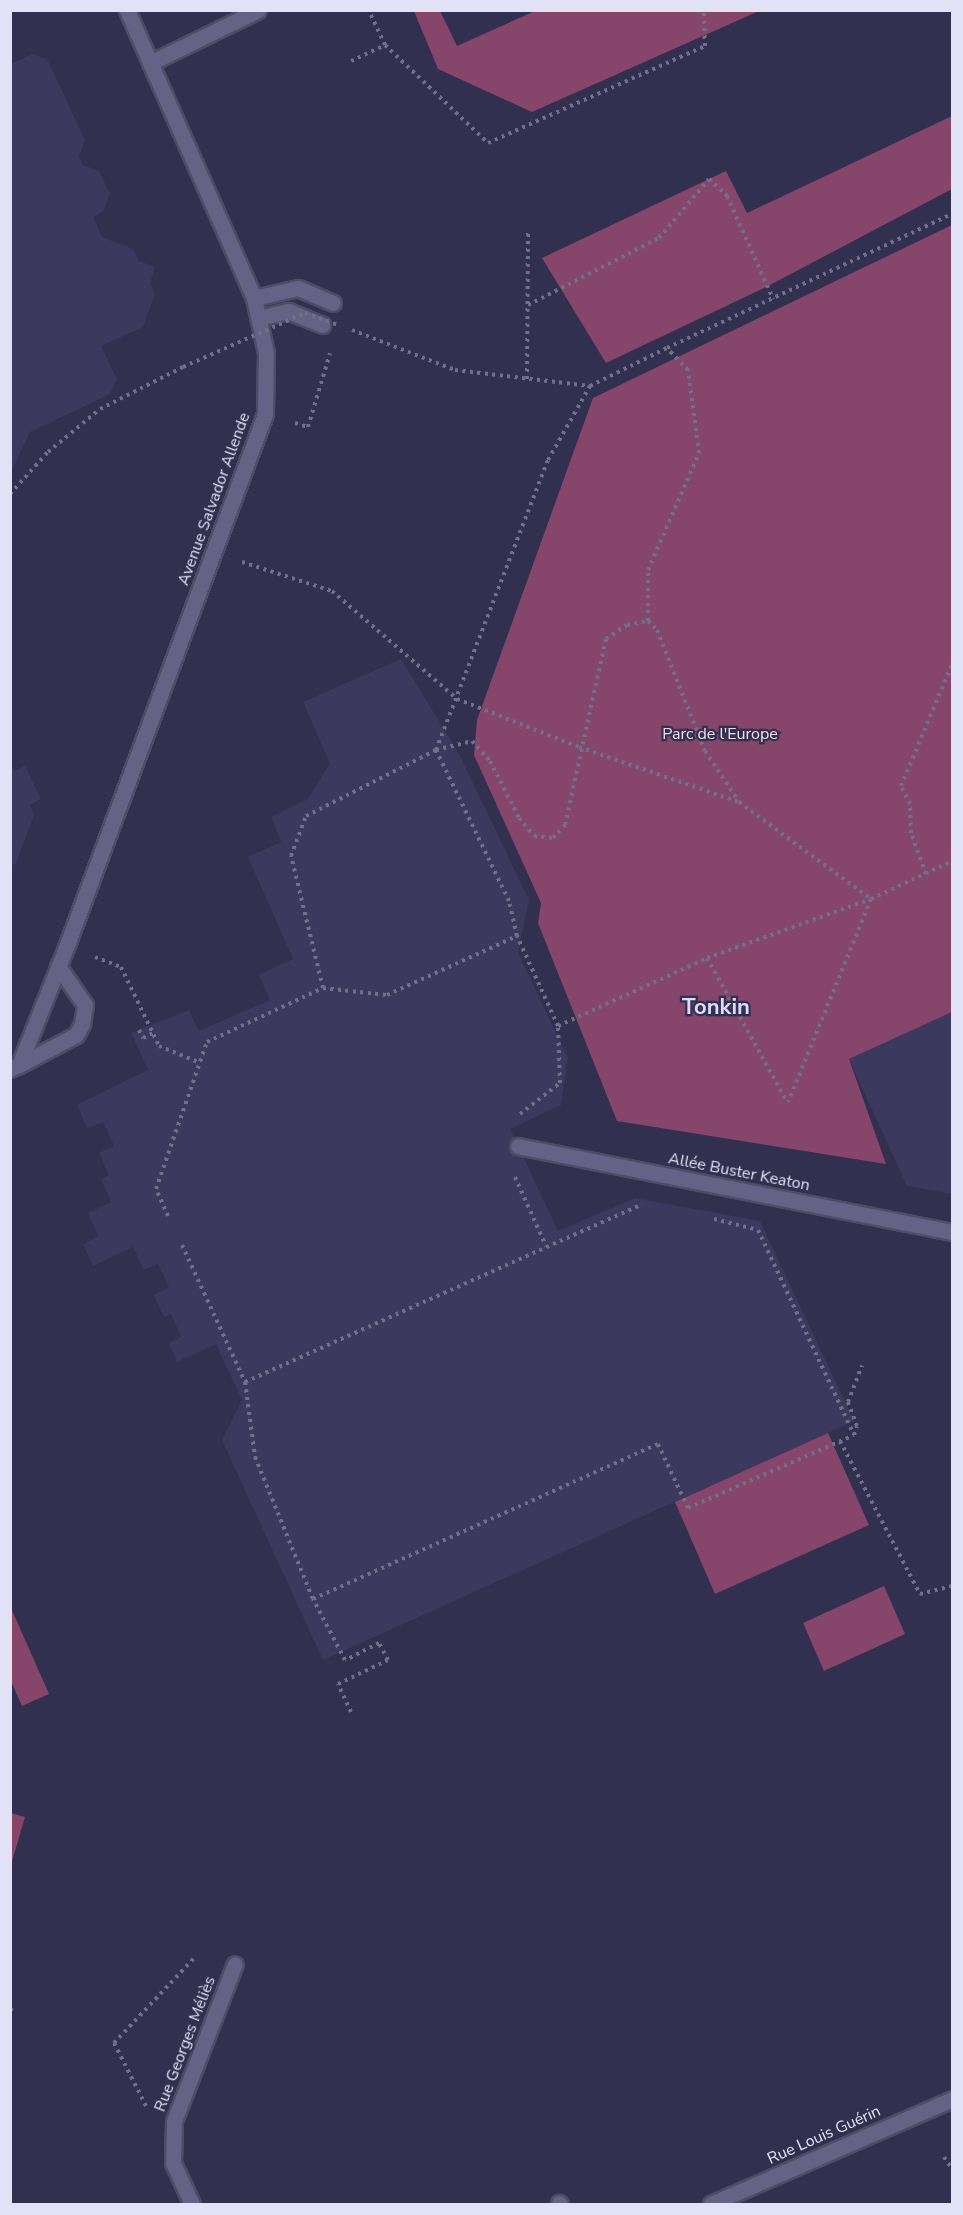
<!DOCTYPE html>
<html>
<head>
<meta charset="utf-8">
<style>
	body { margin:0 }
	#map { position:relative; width:963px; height:2215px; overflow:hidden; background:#32304f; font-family:"Nunito Sans",sans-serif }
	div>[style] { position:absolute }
	.built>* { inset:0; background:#3b395e }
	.green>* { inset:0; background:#86456a }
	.path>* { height:4px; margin-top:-2px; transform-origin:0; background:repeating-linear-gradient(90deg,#71708b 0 3px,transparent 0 7.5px) }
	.roads { filter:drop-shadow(2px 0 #4e4c66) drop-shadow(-2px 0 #4e4c66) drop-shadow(0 2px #4e4c66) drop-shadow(0 -2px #4e4c66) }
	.service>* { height:15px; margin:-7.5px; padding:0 7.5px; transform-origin:7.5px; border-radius:7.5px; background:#646385 }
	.minor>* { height:15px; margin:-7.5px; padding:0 7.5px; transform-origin:7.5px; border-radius:7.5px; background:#646385 }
	.path-bridge>* { height:4px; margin-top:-2px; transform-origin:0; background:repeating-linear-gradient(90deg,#71708b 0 3px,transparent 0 7.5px) }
	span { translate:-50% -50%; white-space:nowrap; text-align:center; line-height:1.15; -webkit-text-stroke:4.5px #32304f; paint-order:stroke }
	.street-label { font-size:16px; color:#e2e2f6 }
	.park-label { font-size:16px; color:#f5dbe8 }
	.district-label { font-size:22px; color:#dbdbfb; font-weight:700 }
	.frame { position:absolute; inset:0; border:12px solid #e2e2f6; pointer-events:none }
</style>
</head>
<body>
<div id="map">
	<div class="built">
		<div style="clip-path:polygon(32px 54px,47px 59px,85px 140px,79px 156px,83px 165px,99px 171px,110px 194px,103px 211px,93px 217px,102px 237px,133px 249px,139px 261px,155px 267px,150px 283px,155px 294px,143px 327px,101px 346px,117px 379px,110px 394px,30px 432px,11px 472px,11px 64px)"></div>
		<div style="clip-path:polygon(401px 659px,459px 754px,529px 900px,518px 953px,568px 1058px,561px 1105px,510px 1129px,558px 1231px,635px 1198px,760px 1221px,854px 1421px,323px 1660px,222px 1440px,242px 1400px,216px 1344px,177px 1362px,169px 1343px,181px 1337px,171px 1314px,164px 1317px,154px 1295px,169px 1287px,158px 1264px,144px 1270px,133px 1247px,93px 1266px,83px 1245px,98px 1236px,88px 1213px,111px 1202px,101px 1179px,109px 1175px,99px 1153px,114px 1146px,103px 1122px,87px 1128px,77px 1105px,148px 1070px,131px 1033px,189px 1010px,199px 1031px,270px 1000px,259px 975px,293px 959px,248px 857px,281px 842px,271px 817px,308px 799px,330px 763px,303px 702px)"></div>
		<div style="clip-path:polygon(11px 764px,14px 771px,25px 766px,41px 799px,30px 805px,34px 815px,16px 863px,11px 866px)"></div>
		<div style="clip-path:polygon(952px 1012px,952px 1194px,907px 1186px,849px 1059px)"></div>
	</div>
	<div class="green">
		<div style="clip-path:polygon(414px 11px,440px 11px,457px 46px,535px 11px,759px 11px,532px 112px,438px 69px)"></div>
		<div style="clip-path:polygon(952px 116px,952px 189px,768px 286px,606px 363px,542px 258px,726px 171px,747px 213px)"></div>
		<div style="clip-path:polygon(952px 225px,952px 1012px,849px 1059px,886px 1164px,617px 1121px,538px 923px,541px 903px,474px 755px,477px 720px,593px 398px)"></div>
		<div style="clip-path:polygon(828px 1433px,869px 1525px,715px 1594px,675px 1502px)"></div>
		<div style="clip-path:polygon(884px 1586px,905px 1634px,824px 1671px,803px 1623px)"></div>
		<div style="clip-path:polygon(11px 1608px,49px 1694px,22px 1706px,11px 1681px)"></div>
		<div style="clip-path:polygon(11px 1813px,25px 1817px,11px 1865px,10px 1813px)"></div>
	</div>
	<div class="path">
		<div style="left:168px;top:10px;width:9px"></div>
		<div style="left:385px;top:45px;width:142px;rotate:43.6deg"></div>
		<div style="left:488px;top:143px;width:238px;rotate:-24.1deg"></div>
		<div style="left:705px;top:46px;width:36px;rotate:-92deg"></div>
		<div style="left:351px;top:61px;width:38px;rotate:-25deg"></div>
		<div style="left:385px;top:45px;width:38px;rotate:-115deg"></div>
		<div style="left:528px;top:305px;width:147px;rotate:-27.1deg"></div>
		<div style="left:659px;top:238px;width:77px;rotate:-49.7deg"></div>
		<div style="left:709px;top:179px;width:25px;rotate:43deg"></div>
		<div style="left:727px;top:196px;width:113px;rotate:65.9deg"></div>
		<div style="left:352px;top:330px;width:110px;rotate:21.2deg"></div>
		<div style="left:455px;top:370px;width:136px;rotate:6.8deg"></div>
		<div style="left:590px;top:386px;width:86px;rotate:-26.3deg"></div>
		<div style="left:527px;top:379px;width:148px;rotate:-89.6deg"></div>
		<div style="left:295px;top:423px;width:14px;rotate:17deg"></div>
		<div style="left:308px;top:427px;width:77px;rotate:-73.4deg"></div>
		<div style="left:10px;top:494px;width:57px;rotate:-47.9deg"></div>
		<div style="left:48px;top:452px;width:67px;rotate:-39.6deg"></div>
		<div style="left:100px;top:409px;width:93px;rotate:-26.8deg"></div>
		<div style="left:242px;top:562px;width:95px;rotate:17.9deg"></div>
		<div style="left:332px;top:591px;width:165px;rotate:40.8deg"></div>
		<div style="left:457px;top:699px;width:131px;rotate:21.5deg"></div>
		<div style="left:579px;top:747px;width:169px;rotate:19deg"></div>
		<div style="left:739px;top:802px;width:164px;rotate:36.3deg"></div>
		<div style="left:871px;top:899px;width:219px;rotate:112.2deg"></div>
		<div style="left:648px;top:621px;width:51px;rotate:-90deg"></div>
		<div style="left:648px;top:570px;width:128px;rotate:-66.4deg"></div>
		<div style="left:699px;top:453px;width:84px;rotate:-97.5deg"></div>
		<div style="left:688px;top:370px;width:30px;rotate:-134deg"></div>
		<div style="left:667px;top:348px;width:315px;rotate:-25.2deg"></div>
		<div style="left:926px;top:874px;width:44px;rotate:-110.1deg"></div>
		<div style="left:911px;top:833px;width:29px;rotate:-92deg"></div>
		<div style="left:910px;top:804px;width:20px;rotate:-117deg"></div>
		<div style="left:901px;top:786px;width:132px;rotate:-67.3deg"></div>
		<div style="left:95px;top:957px;width:28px;rotate:21deg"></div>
		<div style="left:121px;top:967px;width:88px;rotate:64.3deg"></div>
		<div style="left:159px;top:1046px;width:42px;rotate:22.3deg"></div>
		<div style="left:707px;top:958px;width:165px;rotate:60.9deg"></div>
		<div style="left:323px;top:988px;width:64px;rotate:6.2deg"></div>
		<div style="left:387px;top:995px;width:143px;rotate:-24.4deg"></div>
		<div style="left:558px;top:1026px;width:164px;rotate:-24.5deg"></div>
		<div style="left:707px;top:958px;width:174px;rotate:-19.8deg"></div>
		<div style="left:871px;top:899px;width:89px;rotate:-25.1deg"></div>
		<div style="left:139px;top:1030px;width:9px;rotate:63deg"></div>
		<div style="left:143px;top:1038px;width:11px;rotate:-27deg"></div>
		<div style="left:520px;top:1114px;width:51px;rotate:-37.8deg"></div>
		<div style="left:560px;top:1083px;width:57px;rotate:-92deg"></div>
		<div style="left:558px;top:1026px;width:99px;rotate:-114.5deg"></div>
		<div style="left:517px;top:936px;width:36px;rotate:-103deg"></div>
		<div style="left:509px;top:901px;width:168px;rotate:-115.8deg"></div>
		<div style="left:436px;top:750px;width:311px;rotate:-68.9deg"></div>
		<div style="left:548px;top:460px;width:85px;rotate:-60.4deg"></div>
		<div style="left:515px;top:1177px;width:76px;rotate:65.8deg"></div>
		<div style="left:168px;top:1216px;width:30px;rotate:-114deg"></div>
		<div style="left:156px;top:1189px;width:156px;rotate:-70.9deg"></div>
		<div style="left:207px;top:1042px;width:128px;rotate:-25deg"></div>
		<div style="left:323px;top:988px;width:136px;rotate:-103.6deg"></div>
		<div style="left:291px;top:856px;width:43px;rotate:-69.4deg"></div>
		<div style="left:306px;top:816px;width:146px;rotate:-26.9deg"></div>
		<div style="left:436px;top:750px;width:37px;rotate:-14deg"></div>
		<div style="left:472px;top:741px;width:27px;rotate:48deg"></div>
		<div style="left:490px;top:761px;width:64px;rotate:63deg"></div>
		<div style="left:519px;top:818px;width:23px;rotate:50deg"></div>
		<div style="left:534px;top:836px;width:19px;rotate:6deg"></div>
		<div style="left:553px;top:838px;width:18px;rotate:-47deg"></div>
		<div style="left:565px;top:825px;width:190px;rotate:-77.6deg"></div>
		<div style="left:606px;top:639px;width:25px;rotate:-34deg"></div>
		<div style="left:627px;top:625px;width:21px;rotate:-11deg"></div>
		<div style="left:648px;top:621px;width:13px;rotate:45deg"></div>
		<div style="left:657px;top:630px;width:130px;rotate:68.4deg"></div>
		<div style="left:705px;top:751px;width:61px;rotate:56.3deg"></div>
		<div style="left:714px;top:1219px;width:45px;rotate:14deg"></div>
		<div style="left:758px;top:1230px;width:226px;rotate:64.9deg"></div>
		<div style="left:182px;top:1245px;width:151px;rotate:65.3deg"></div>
		<div style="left:245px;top:1382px;width:76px;rotate:82.4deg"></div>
		<div style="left:255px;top:1457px;width:153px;rotate:67.8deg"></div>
		<div style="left:245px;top:1382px;width:435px;rotate:-24.1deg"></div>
		<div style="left:854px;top:1435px;width:9px;rotate:-72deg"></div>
		<div style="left:857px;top:1426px;width:26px;rotate:-111deg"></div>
		<div style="left:848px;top:1402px;width:39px;rotate:-69deg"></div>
		<div style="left:840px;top:1441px;width:173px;rotate:62.4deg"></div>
		<div style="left:920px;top:1594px;width:33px;rotate:-14deg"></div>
		<div style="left:351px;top:1712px;width:31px;rotate:-115deg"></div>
		<div style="left:338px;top:1684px;width:55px;rotate:-25.6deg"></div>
		<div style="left:388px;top:1660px;width:19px;rotate:-118deg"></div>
		<div style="left:379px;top:1643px;width:38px;rotate:153deg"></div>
		<div style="left:345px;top:1660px;width:69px;rotate:-117.7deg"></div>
		<div style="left:313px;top:1599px;width:378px;rotate:-24.2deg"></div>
		<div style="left:658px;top:1444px;width:71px;rotate:64.9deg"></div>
		<div style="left:688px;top:1508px;width:181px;rotate:-23.7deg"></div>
		<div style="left:10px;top:2009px;width:6px;rotate:31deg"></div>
		<div style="left:146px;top:2106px;width:71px;rotate:-116.9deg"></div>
		<div style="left:114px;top:2043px;width:117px;rotate:-46.7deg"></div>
		<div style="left:944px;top:2157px;width:14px;rotate:56deg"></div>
	</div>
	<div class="roads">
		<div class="service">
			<div style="left:150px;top:63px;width:120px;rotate:-26.1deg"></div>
			<div style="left:254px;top:298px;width:45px;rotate:-12.8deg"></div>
			<div style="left:298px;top:288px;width:38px;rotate:23deg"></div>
			<div style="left:259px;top:318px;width:30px;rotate:-14deg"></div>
			<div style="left:288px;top:311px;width:37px;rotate:22deg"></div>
			<div style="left:518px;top:1146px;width:442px;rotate:11.2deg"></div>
			<div style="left:559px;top:2203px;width:1px;rotate:45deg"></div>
		</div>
		<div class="minor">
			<div style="left:19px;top:1065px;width:64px;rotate:-27.8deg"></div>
			<div style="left:76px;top:1035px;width:13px;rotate:-61deg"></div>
			<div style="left:82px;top:1024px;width:19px;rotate:-81deg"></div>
			<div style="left:85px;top:1005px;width:47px;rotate:-124.7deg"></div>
			<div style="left:10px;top:1069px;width:10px;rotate:-24deg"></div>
			<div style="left:19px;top:1065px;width:129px;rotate:-68.2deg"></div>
			<div style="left:67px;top:945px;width:567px;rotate:-69.55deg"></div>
			<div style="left:265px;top:414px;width:61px;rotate:-89.1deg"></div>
			<div style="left:266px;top:353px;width:56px;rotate:-102.3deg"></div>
			<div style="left:254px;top:298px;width:315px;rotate:-113.8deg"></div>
			<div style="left:192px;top:2204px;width:45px;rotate:-114.9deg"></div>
			<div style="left:173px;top:2163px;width:42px;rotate:-88.6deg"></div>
			<div style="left:174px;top:2121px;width:168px;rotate:-68.8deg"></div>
			<div style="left:711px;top:2204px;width:263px;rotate:-23.5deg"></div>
		</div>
	</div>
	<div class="path-bridge">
		<div style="left:183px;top:367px;width:133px;rotate:-23.9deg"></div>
		<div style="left:305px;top:313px;width:35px;rotate:20deg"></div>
	</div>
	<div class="street-label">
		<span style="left:214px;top:499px;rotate:-70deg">Avenue Salvador Allende</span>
		<span style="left:739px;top:1172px;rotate:11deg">Allée Buster Keaton</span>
		<span style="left:185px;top:2044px;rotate:-69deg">Rue Georges Méliès</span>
		<span style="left:824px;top:2135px;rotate:-24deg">Rue Louis Guérin</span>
	</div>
	<div class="park-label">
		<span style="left:720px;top:734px">Parc de l'Europe</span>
	</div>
	<div class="district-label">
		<span style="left:716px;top:1008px">Tonkin</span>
	</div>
	<div class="frame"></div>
</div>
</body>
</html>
